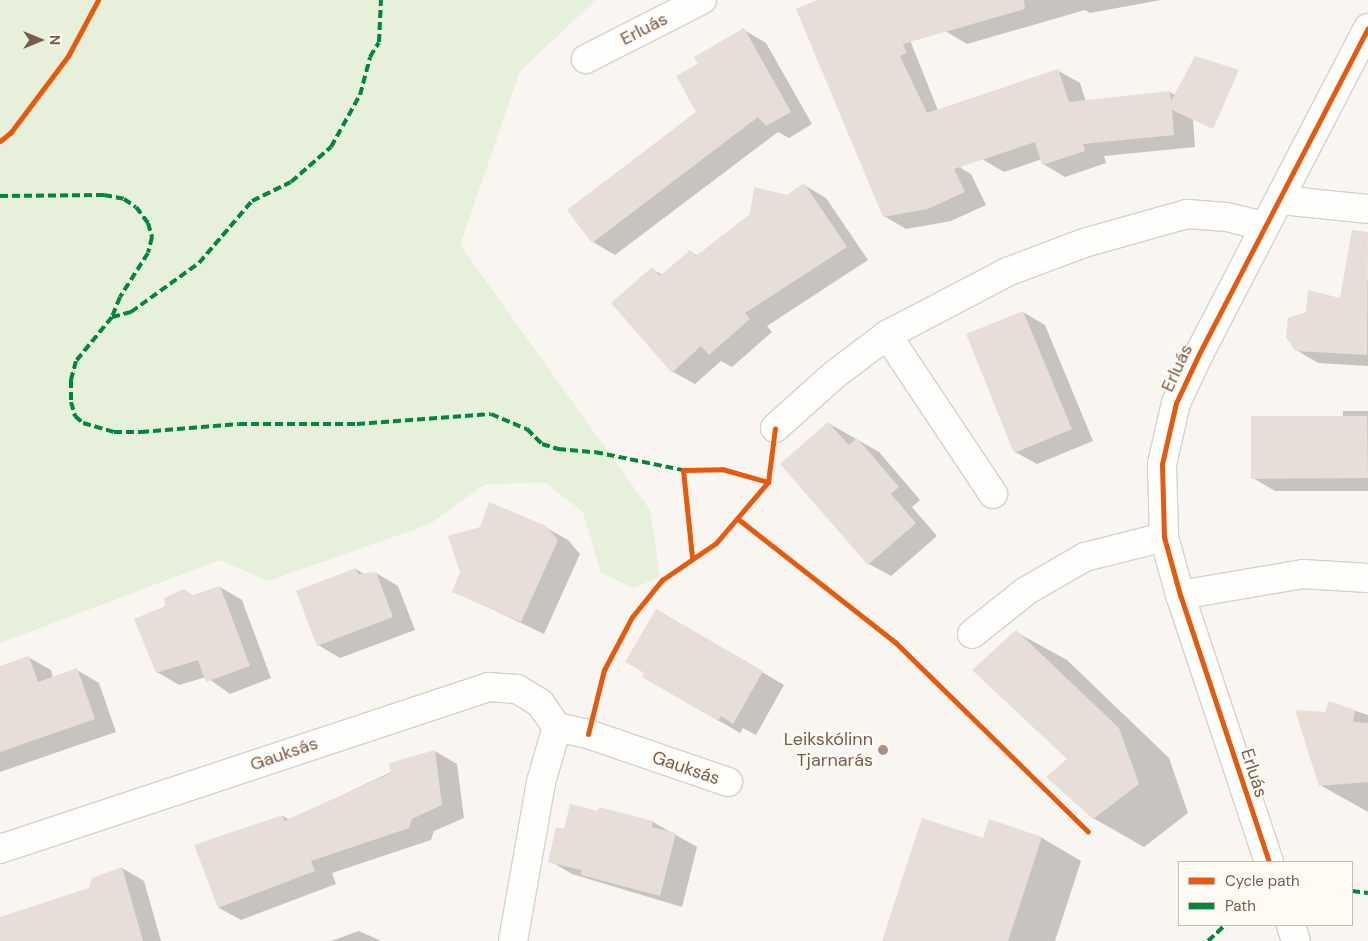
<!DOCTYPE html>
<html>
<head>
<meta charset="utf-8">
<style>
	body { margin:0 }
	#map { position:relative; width:1368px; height:941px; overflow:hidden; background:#f9f5f0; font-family:"DM Sans",sans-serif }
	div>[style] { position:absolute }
	.green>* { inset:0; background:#e7f0db }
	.shadow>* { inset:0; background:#0003 }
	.building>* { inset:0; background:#e6ded7 }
	.roads { filter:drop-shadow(1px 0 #d7d1cb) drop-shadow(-1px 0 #d7d1cb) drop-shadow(0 1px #d7d1cb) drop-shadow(0 -1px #d7d1cb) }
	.minor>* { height:28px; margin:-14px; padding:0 14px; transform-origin:14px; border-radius:14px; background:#fefefd }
	.quiet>* { height:4px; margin-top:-2px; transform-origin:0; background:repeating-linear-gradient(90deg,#00873e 0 8px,transparent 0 12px) }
	.cycleway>* { height:5px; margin:-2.5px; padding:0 2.5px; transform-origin:2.5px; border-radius:2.5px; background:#e8590c }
	.dots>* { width:14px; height:14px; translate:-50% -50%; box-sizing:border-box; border:2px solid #fffaf3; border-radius:50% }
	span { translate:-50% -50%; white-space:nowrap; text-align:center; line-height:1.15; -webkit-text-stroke:4px #fffaf3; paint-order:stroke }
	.street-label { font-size:18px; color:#7a5c4d }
	.poi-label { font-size:18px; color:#7a5c4d }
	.right { translate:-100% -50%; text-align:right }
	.legend { position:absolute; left:1178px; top:861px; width:175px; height:65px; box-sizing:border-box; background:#fffaf3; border:1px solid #cabbb1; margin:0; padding:6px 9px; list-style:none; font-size:15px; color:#7a5c4d }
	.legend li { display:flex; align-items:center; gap:10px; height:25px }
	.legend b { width:25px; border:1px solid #cabbb1 }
	.north { position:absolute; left:15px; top:15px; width:50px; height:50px; -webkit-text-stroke:4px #fffaf3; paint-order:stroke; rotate:90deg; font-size:14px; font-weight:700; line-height:20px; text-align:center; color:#7a5c4d }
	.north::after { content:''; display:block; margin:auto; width:18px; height:22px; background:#7a5c4d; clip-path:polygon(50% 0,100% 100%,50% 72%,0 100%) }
</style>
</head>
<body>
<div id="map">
	<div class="green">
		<div style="clip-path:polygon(0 0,596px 0,520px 71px,460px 245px,650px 510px,660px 577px,634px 588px,601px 573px,583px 512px,546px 483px,485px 484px,430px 524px,268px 581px,220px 560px,0 643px)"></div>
	</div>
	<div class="shadow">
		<div style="clip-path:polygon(820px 0,894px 0,961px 168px,971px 174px,986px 205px,951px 221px,906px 229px,884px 216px)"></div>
		<div style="clip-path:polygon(936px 0,1161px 0,1090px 13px,1085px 10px,967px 44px,945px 31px)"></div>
		<div style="clip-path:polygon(744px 30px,766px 43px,812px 124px,789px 138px,778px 132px,615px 255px,593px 242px,698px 113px)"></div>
		<div style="clip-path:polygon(1057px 70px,1080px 83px,1086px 102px,1170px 92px,1192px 105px,1195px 147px,1104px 156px,1106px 163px,1065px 177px,1043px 164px,1042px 159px,1004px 172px,982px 159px)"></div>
		<div style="clip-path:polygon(804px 185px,826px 198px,868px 260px,767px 326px,772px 332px,732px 367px,721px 361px,695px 384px,673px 372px,652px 269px,663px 275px,690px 251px,698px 256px)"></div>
		<div style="clip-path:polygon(1345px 278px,1368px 280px,1368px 366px,1318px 363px,1296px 350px,1341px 300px)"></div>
		<div style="clip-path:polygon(1023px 312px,1045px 325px,1093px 441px,1037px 464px,1015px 452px)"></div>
		<div style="clip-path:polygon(1343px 411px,1368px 411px,1368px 491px,1275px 491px,1253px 478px,1343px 417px)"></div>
		<div style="clip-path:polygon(828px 423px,879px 452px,920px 500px,912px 507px,937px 536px,891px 576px,869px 564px)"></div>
		<div style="clip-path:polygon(545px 527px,568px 540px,580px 554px,544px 634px,454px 591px,462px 572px)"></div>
		<div style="clip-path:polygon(356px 569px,364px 574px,376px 573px,398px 586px,415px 630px,340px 658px,318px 645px)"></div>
		<div style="clip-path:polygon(220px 587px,242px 600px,271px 678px,230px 694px,206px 677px,179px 685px,157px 672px,166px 606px)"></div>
		<div style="clip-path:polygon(656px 610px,784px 685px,756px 735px,743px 728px,740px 733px,644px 677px)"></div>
		<div style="clip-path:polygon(1016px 632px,1067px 660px,1169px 758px,1188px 813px,1144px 847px,1093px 818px)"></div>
		<div style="clip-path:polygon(28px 657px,51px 670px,53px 678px,77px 670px,99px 683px,116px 732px,0 772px,0 667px)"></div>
		<div style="clip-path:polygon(1329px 702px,1368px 715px,1368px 812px,1320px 785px)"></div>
		<div style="clip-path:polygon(435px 751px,457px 764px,464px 818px,434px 831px,431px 840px,332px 873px,336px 884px,241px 920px,219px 908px,283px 816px,290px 820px)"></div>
		<div style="clip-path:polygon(600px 809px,653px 822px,697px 847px,682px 907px,572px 874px,550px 861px)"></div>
		<div style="clip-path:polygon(990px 821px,1042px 838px,1081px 861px,1055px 941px,883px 941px,984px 840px)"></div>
		<div style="clip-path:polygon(122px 868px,144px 881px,161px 941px,0 941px,0 918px,89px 889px)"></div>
		<div style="clip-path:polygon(359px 931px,381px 941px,331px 941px)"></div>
	</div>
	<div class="building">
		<div style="clip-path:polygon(817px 0,1024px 0,1025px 9px,903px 44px,907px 53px,900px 56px,927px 113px,1058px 69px,1069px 102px,1170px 91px,1171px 101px,1195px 56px,1239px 70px,1213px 129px,1172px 110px,1174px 135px,1083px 144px,1085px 151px,1042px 165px,1035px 142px,954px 169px,965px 192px,928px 209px,883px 217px,796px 9px)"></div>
		<div style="clip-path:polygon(744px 28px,791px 112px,766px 126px,758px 117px,592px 243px,567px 210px,696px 112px,676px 76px,698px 64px,694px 57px)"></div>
		<div style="clip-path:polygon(804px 183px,847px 247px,745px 313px,750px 319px,709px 355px,701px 346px,672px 373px,611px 303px,652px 267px,660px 276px,690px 250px,696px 256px,750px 214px,754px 187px,787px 195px)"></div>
		<div style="clip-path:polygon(1352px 230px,1368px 232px,1367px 355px,1295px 351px,1286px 337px,1288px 318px,1306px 312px,1308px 290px,1340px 298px)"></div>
		<div style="clip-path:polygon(1023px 311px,1072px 429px,1014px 453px,966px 334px)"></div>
		<div style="clip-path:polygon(1251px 416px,1367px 416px,1368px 478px,1251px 479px)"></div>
		<div style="clip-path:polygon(828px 422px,849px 445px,857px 438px,899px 487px,891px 494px,916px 523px,868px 565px,780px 464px)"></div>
		<div style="clip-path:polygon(489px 502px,546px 526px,558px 540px,521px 622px,452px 592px,460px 572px,448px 536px,480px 527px)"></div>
		<div style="clip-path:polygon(356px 568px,358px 574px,376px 572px,393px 617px,317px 646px,296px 591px)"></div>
		<div style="clip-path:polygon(220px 586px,250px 666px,206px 682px,198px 660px,156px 673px,134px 619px,165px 606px,164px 598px,184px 589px,193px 595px)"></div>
		<div style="clip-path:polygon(656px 609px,763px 671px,733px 724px,721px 716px,718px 721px,642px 677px,644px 673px,625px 662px)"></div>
		<div style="clip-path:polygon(1016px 630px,1119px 728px,1139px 784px,1093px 819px,1046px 777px,1067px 759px,972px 670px)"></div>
		<div style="clip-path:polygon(29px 656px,38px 682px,77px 668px,95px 719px,0 752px,0 666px)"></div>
		<div style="clip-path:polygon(1329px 701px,1355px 710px,1353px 722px,1368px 723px,1368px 782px,1319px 786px,1295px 710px,1325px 712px)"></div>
		<div style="clip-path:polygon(435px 750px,442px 805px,412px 819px,409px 828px,311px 861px,315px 871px,218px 908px,194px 845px,283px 815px,284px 821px,391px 773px,389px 763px)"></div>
		<div style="clip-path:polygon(570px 804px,598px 811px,599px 807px,653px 821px,652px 827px,676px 833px,660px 896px,581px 875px,581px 870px,548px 862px,556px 827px,564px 829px)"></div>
		<div style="clip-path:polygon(922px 818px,983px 838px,989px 819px,1042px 837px,1008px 941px,882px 941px)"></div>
		<div style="clip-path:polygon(122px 867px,143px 941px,0 941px,0 917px,89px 888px,92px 878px)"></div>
	</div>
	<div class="roads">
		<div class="minor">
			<div style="left:586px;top:59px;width:130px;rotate:-27deg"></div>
			<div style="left:1281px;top:200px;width:87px;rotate:5.9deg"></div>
			<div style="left:887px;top:335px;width:191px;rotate:56.3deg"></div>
			<div style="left:775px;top:428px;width:79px;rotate:-41.9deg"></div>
			<div style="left:834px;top:375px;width:66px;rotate:-37deg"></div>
			<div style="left:887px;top:335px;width:136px;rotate:-27.7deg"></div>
			<div style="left:1007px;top:272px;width:82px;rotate:-20.6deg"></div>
			<div style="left:1084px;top:243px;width:107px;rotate:-15.7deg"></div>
			<div style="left:1187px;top:214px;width:40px;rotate:4.3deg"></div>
			<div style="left:1227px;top:217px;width:38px;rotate:14deg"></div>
			<div style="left:1180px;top:595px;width:125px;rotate:-9.7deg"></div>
			<div style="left:1303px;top:574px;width:65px;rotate:3.5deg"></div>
			<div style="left:972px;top:634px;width:69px;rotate:-38.5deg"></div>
			<div style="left:1026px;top:591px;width:68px;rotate:-30deg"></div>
			<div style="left:1085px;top:557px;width:81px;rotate:-14.2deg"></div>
			<div style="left:0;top:849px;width:515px;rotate:-18.33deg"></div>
			<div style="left:489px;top:687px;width:28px;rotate:4deg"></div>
			<div style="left:517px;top:689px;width:27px;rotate:31deg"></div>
			<div style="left:540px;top:703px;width:29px;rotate:55deg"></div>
			<div style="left:557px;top:727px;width:32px;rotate:13deg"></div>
			<div style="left:588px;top:734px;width:148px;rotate:18.9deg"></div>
			<div style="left:1269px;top:862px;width:281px;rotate:-108.4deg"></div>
			<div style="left:1180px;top:595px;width:60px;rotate:-105.4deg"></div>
			<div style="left:1164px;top:537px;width:73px;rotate:-91.6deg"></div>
			<div style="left:1162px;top:464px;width:63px;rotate:-77.1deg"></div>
			<div style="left:1176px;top:403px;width:54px;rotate:-64.9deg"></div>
			<div style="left:1199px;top:354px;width:367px;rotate:-62.6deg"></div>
			<div style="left:1291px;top:925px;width:17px;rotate:73deg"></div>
			<div style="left:513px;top:941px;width:161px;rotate:-80deg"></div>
			<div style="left:541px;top:782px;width:57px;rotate:-73.8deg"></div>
		</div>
	</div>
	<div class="quiet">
		<div style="left:0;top:196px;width:104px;rotate:-0.6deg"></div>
		<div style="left:104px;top:195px;width:20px;rotate:11deg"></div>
		<div style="left:124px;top:199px;width:14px;rotate:34deg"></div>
		<div style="left:136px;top:207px;width:20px;rotate:53deg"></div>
		<div style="left:148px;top:223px;width:15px;rotate:74deg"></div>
		<div style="left:152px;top:237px;width:16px;rotate:104deg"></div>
		<div style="left:148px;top:253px;width:52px;rotate:122.5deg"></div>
		<div style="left:120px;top:297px;width:22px;rotate:112deg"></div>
		<div style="left:112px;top:317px;width:57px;rotate:129.3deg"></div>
		<div style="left:76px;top:361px;width:20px;rotate:105deg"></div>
		<div style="left:71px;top:380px;width:22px;rotate:90deg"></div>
		<div style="left:71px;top:402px;width:15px;rotate:74deg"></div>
		<div style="left:75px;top:416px;width:11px;rotate:41deg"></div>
		<div style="left:83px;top:423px;width:32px;rotate:16deg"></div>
		<div style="left:114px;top:432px;width:27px"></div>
		<div style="left:141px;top:432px;width:98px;rotate:-4.7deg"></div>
		<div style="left:239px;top:424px;width:118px"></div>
		<div style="left:357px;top:424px;width:134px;rotate:-4.3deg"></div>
		<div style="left:491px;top:414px;width:39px;rotate:23deg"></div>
		<div style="left:527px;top:429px;width:21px;rotate:45deg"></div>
		<div style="left:542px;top:444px;width:17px;rotate:17deg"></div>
		<div style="left:558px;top:449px;width:37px;rotate:5deg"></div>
		<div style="left:595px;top:452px;width:90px;rotate:11.6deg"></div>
		<div style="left:112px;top:317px;width:20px;rotate:-15deg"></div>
		<div style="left:131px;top:312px;width:84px;rotate:-35.8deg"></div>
		<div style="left:199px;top:263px;width:82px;rotate:-49.5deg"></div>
		<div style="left:252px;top:201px;width:43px;rotate:-26deg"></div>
		<div style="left:291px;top:182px;width:53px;rotate:-41.2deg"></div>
		<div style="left:331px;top:147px;width:60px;rotate:-60.9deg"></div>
		<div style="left:360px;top:95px;width:39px;rotate:-75deg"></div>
		<div style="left:370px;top:57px;width:17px;rotate:-59deg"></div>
		<div style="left:379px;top:42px;width:42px;rotate:-87.3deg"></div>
		<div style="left:1352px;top:891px;width:16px;rotate:7deg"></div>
		<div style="left:1208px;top:941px;width:23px;rotate:-43deg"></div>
	</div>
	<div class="cycleway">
		<div style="left:0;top:141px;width:14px;rotate:-39deg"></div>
		<div style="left:11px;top:132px;width:95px;rotate:-53.1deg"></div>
		<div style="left:68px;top:56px;width:64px;rotate:-61.8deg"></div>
		<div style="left:738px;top:519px;width:201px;rotate:38.1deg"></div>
		<div style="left:896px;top:643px;width:269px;rotate:44.5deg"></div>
		<div style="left:692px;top:557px;width:87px;rotate:-95.9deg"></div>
		<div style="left:683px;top:470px;width:39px;rotate:-1deg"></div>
		<div style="left:722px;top:469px;width:48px;rotate:15.8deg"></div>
		<div style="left:588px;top:734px;width:66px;rotate:-76deg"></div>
		<div style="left:604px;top:670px;width:60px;rotate:-62.2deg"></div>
		<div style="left:632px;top:617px;width:48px;rotate:-51deg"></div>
		<div style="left:662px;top:580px;width:65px;rotate:-34.4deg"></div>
		<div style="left:716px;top:543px;width:80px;rotate:-49.6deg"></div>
		<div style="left:768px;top:482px;width:54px;rotate:-82.6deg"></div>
		<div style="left:1269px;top:862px;width:281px;rotate:-108.4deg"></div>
		<div style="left:1180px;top:595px;width:60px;rotate:-105.4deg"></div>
		<div style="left:1164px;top:537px;width:73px;rotate:-91.6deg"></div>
		<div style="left:1162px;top:464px;width:63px;rotate:-77.1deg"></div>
		<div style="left:1176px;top:403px;width:54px;rotate:-64.9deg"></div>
		<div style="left:1199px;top:354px;width:367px;rotate:-62.6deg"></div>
	</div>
	<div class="dots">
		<div style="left:883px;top:750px;background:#a69286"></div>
	</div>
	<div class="street-label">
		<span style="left:644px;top:29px;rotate:-27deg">Erluás</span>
		<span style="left:1177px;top:368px;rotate:-65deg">Erluás</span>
		<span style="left:284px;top:754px;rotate:-19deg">Gauksás</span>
		<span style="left:686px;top:768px;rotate:19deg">Gauksás</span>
		<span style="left:1254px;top:773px;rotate:72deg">Erluás</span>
	</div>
	<div class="poi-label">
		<span class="right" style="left:873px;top:750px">Leikskólinn<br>Tjarnarás</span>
	</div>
	<ul class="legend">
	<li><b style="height:6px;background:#e8590c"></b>Cycle path</li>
	<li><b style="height:6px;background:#00873e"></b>Path</li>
	</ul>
	<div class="north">N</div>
</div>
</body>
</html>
